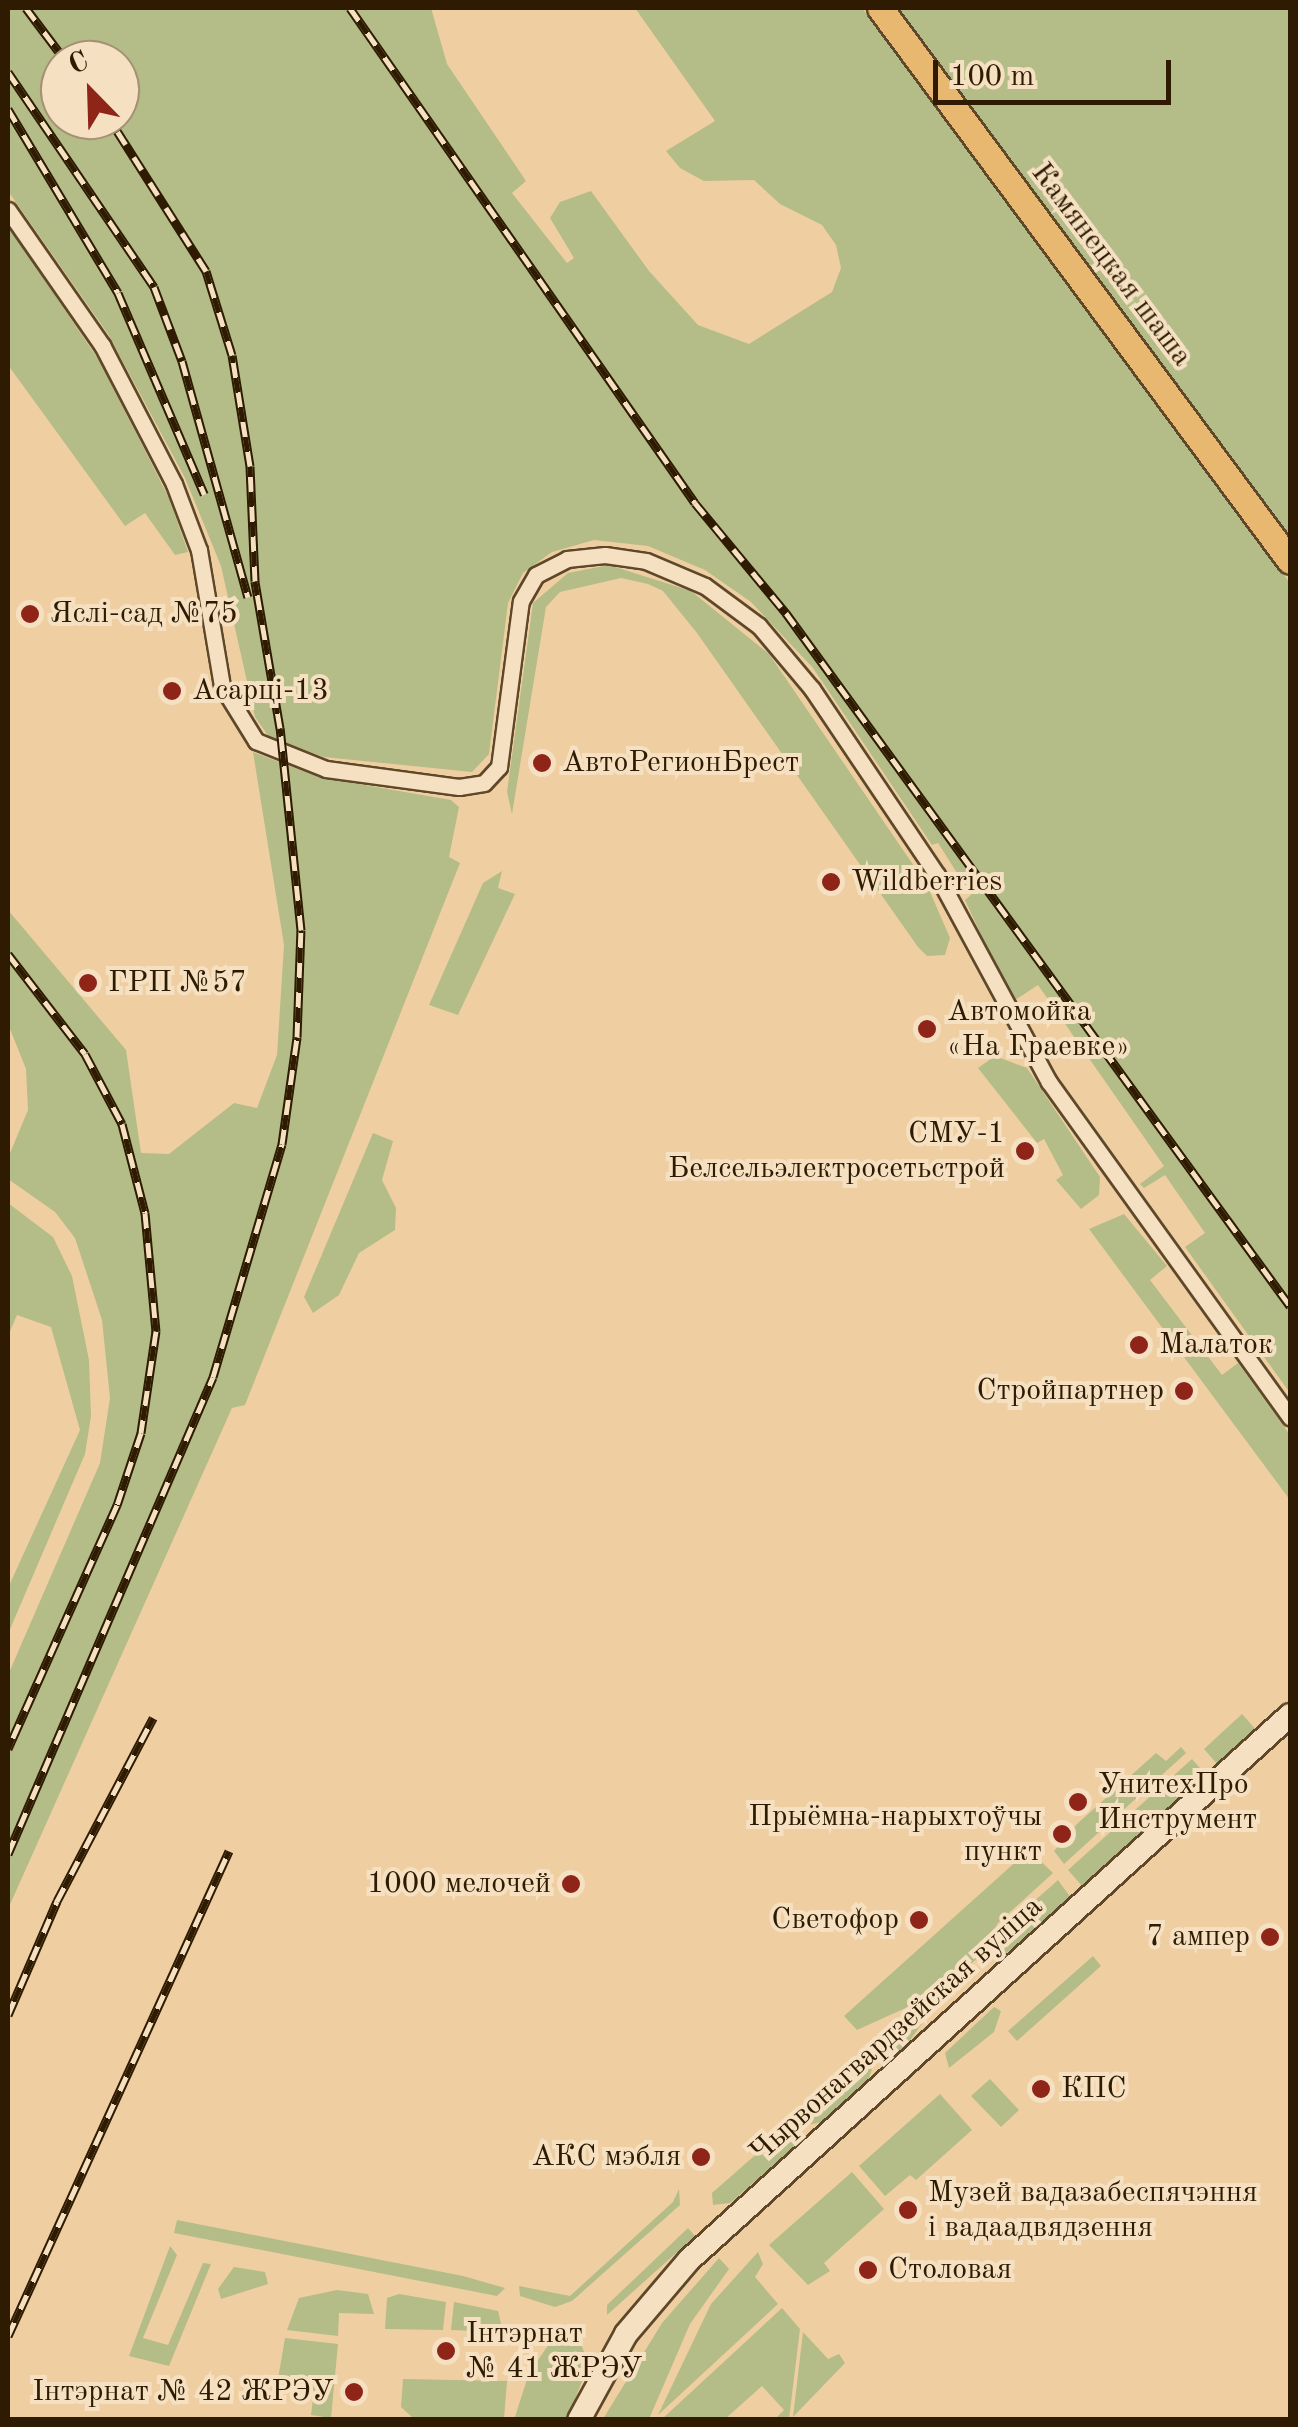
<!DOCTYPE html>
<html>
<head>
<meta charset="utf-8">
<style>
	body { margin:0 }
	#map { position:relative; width:1298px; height:2427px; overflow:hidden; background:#efcfa1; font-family:"Old Standard TT",serif }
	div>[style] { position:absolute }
	.green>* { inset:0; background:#b4bc88 }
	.roads { filter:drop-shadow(2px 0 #5e4829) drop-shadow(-2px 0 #5e4829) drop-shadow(0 2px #5e4829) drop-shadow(0 -2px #5e4829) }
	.street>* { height:15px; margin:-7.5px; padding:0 7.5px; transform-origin:7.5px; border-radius:7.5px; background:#f5e0c2 }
	.secondary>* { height:22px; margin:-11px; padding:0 11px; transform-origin:11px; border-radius:11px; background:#f5e0c2 }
	.primary>* { height:25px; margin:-12.5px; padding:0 12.5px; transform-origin:12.5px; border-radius:12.5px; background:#e8b870 }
	.rail>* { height:9px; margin-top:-4.5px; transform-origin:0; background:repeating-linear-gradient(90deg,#f5e0c2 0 15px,#2e1b01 0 30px); box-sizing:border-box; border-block:2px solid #2e1b01 }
	.dots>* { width:28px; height:28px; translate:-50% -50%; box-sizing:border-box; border:5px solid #f5e0c2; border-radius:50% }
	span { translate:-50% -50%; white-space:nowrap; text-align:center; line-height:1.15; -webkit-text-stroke:8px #f5e0c2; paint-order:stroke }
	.street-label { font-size:30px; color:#2e1b01 }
	.poi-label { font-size:30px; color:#2e1b01 }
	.left { translate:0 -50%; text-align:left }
	.right { translate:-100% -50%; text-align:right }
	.frame { position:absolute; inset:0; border:10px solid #2e1b01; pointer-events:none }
	.north { position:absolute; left:40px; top:40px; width:100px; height:100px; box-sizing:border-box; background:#f5e0c2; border:2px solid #a59175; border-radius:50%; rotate:337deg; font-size:28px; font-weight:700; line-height:40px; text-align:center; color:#2e1b01 }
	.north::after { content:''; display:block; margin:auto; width:35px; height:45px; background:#8f2418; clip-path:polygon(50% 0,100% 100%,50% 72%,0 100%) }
	.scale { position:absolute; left:933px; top:60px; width:238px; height:45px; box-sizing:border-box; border:5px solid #2e1b01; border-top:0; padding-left:12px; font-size:30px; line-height:35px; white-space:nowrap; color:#2e1b01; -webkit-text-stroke:8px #f5e0c2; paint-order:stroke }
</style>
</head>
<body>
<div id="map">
	<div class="green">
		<div style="clip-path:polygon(evenodd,8px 8px,431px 8px,447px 64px,526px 181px,512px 193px,567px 263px,574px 258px,550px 218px,560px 202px,591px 191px,649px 271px,698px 325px,749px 344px,832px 292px,841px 268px,836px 245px,822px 225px,780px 204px,754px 180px,704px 181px,680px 168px,666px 151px,715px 121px,635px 8px,862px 8px,1290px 583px,1290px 1393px,1185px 1247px,1205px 1233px,1165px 1175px,1144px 1188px,1140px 1184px,1164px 1166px,1038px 985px,1012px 1002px,965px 900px,971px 895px,938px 843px,932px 845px,813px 668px,751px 602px,705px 570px,648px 546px,594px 540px,552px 552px,523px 573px,508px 603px,489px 754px,472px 772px,324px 757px,269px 737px,255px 717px,221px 566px,185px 478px,108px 334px,8px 191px,8px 8px,60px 60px,120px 60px,120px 120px,60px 120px,60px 60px)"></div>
		<div style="clip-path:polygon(896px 8px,1290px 8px,1290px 543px,1001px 150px)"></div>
		<div style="clip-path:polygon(8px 226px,100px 362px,169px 498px,188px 552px,175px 555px,145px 513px,125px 526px,8px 365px)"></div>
		<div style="clip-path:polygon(609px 565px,691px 591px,769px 654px,927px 885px,950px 938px,945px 955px,927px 956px,918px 947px,697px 633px,663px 591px,648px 584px,621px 578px,560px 592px,546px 607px,512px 814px,507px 792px,533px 603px,568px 573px)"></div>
		<div style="clip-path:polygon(253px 752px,319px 777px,451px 800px,459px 807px,449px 857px,460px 863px,245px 1405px,232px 1408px,8px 1909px,8px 1675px,100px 1463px,110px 1398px,102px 1320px,75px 1238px,55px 1212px,8px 1179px,8px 1158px,28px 1110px,26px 1069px,8px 1024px,8px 910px,126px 1050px,141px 1153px,169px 1154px,234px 1103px,257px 1108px,277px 1055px,284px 945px)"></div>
		<div style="clip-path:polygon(502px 871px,498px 888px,515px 894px,458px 1015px,429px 1005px,483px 883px)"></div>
		<div style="clip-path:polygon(995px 1056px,1027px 1068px,1100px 1177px,1099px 1195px,1081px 1209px,1056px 1180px,1063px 1175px,1044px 1139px,1037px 1143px,978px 1068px)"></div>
		<div style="clip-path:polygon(373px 1133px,393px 1141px,382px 1180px,396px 1208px,395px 1230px,359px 1253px,339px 1295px,313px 1313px,304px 1297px)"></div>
		<div style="clip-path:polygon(8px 1203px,53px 1237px,72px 1276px,89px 1360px,91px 1416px,85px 1454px,8px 1634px,8px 1588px,80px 1430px,51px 1327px,17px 1315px,8px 1336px)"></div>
		<div style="clip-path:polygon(1124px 1214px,1167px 1266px,1150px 1280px,1222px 1375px,1238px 1363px,1290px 1435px,1290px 1500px,1089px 1229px)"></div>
		<div style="clip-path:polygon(1242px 1714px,1257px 1731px,1218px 1765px,1204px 1749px)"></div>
		<div style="clip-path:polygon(1181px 1747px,1186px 1753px,1064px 1864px,1054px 1851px,1077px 1824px,1156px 1753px,1166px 1761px)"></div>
		<div style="clip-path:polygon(1192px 1759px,1207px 1776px,1083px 1887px,1068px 1870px)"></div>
		<div style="clip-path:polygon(1029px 1850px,1053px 1873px,998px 1923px,979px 1957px,932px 1996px,857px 2030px,844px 2016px)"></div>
		<div style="clip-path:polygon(1058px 1880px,1071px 1898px,1002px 1957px,1013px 1920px)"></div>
		<div style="clip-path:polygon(1093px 1956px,1101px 1966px,1017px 2041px,1008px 2031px)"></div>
		<div style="clip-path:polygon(994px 2007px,1001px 2011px,994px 2032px,949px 2068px,945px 2053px)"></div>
		<div style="clip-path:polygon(929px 2014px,903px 2050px,889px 2053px,876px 2046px,906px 2020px)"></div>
		<div style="clip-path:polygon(862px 2061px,872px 2069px,868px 2081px,822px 2122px,802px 2126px,802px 2110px)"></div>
		<div style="clip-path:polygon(990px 2079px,1019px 2110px,1001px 2127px,971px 2096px)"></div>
		<div style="clip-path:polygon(940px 2094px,972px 2130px,916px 2180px,910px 2175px,885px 2196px,859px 2166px)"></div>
		<div style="clip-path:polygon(795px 2137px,794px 2147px,730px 2203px,713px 2205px,712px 2193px,761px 2150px,775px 2154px)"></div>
		<div style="clip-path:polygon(852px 2172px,884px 2209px,824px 2263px,830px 2271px,808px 2285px,769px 2245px)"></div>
		<div style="clip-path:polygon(679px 2189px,680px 2205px,572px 2301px,555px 2307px,520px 2296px,519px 2286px,570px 2296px,673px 2202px)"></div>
		<div style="clip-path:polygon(177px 2220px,463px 2276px,505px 2288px,497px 2296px,174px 2233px)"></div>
		<div style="clip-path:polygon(688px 2228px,695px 2236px,607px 2315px,607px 2305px)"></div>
		<div style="clip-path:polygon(170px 2246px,177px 2255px,143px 2338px,168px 2345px,203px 2263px,211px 2264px,169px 2366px,129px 2356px)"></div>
		<div style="clip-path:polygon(758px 2252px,763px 2264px,755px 2277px,778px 2304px,658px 2415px,711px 2304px)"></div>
		<div style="clip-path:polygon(719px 2258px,729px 2269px,690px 2324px,649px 2419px,603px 2419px,662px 2323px)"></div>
		<div style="clip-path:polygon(234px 2267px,265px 2272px,268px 2284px,221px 2299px,218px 2289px)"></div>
		<div style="clip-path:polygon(337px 2290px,368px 2294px,374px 2314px,339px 2313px,338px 2336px,287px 2330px,299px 2298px)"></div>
		<div style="clip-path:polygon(399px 2294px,446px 2302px,443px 2330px,385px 2329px,387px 2298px)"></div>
		<div style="clip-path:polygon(454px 2302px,498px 2311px,503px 2332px,451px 2330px)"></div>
		<div style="clip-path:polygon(782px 2308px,800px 2329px,789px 2419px,775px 2419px,784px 2410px,762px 2386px,725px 2419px,662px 2419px)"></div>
		<div style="clip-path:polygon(558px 2331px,580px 2342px,589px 2364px,567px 2419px,514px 2420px,529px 2373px)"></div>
		<div style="clip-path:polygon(803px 2332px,828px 2359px,839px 2354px,845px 2363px,793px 2417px)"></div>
		<div style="clip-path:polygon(285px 2338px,338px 2344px,331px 2418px,311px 2415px,314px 2391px,277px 2385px)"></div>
		<div style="clip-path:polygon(403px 2379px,507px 2381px,504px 2419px,413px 2418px,401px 2407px)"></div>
	</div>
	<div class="roads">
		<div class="street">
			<div style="left:8px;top:210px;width:165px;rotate:55.2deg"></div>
			<div style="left:102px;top:345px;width:157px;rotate:62.6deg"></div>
			<div style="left:174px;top:484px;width:71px;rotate:69.3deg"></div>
			<div style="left:199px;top:550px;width:138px;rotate:80.4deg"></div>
			<div style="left:222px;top:686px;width:65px;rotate:58.3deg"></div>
			<div style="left:256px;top:741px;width:75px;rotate:21.8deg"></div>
			<div style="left:326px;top:769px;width:134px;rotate:7.7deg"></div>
			<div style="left:459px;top:787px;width:25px;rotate:-9deg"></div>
			<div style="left:484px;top:783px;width:22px;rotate:-47deg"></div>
			<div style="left:499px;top:767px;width:167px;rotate:-82.5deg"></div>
			<div style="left:521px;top:601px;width:30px;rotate:-60deg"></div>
			<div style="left:536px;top:575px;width:35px;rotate:-27deg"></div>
			<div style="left:567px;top:559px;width:38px;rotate:-6deg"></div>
			<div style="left:605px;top:555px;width:41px;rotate:8.3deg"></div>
			<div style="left:646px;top:561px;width:64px;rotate:23deg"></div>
			<div style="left:705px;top:586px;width:67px;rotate:36.5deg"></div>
			<div style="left:759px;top:626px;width:82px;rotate:49.9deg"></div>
			<div style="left:812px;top:689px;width:224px;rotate:56.1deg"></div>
			<div style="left:937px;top:875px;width:235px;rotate:61.6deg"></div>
			<div style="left:1049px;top:1082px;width:413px;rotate:54.3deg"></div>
		</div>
		<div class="secondary">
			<div style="left:579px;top:2420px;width:98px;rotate:-61.3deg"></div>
			<div style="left:626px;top:2334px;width:97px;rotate:-49.6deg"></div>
			<div style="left:689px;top:2260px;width:811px;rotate:-42.2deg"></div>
		</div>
		<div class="primary">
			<div style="left:880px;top:8px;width:688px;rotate:53.45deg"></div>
		</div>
	</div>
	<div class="rail">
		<div style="left:26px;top:8px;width:65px;rotate:53.1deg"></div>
		<div style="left:350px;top:8px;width:603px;rotate:55.12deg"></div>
		<div style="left:695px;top:503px;width:143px;rotate:50.4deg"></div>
		<div style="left:786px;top:613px;width:857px;rotate:53.97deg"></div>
		<div style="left:8px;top:72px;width:260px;rotate:55.8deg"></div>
		<div style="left:154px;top:287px;width:79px;rotate:69.3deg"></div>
		<div style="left:182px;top:361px;width:245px;rotate:74.4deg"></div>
		<div style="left:8px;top:109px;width:214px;rotate:59.1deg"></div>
		<div style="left:118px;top:293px;width:219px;rotate:66.8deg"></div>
		<div style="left:8px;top:954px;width:126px;rotate:52.4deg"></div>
		<div style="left:85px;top:1054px;width:79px;rotate:62.1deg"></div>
		<div style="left:122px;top:1124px;width:92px;rotate:75.5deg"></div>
		<div style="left:145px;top:1213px;width:119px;rotate:84.7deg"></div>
		<div style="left:156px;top:1331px;width:103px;rotate:98.4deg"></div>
		<div style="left:141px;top:1433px;width:76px;rotate:108.4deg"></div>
		<div style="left:117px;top:1505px;width:267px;rotate:114.1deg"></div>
		<div style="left:8px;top:1854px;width:519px;rotate:-66.74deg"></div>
		<div style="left:213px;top:1377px;width:243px;rotate:-73.5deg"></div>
		<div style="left:282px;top:1144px;width:108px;rotate:-82deg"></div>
		<div style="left:297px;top:1037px;width:107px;rotate:-87.9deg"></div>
		<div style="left:301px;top:930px;width:203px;rotate:-95.9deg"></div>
		<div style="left:280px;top:728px;width:149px;rotate:-99.7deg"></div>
		<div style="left:255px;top:581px;width:115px;rotate:-92.5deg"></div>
		<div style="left:250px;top:466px;width:112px;rotate:-99.2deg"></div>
		<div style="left:232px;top:355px;width:88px;rotate:-107.2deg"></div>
		<div style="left:206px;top:271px;width:179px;rotate:-122.4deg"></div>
		<div style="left:8px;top:2015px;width:124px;rotate:-66.7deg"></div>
		<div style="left:57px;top:1901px;width:207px;rotate:-62.3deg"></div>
		<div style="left:8px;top:2336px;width:533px;rotate:-65.5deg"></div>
	</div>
	<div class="dots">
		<div style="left:30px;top:614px;background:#8f2418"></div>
		<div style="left:172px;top:691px;background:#8f2418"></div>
		<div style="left:542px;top:763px;background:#8f2418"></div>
		<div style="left:831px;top:882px;background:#8f2418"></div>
		<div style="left:88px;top:983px;background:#8f2418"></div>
		<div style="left:927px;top:1029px;background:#8f2418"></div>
		<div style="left:1025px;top:1151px;background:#8f2418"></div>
		<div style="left:1139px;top:1345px;background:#8f2418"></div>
		<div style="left:1184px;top:1391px;background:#8f2418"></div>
		<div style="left:1078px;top:1802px;background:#8f2418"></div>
		<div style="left:1062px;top:1834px;background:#8f2418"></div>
		<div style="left:571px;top:1884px;background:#8f2418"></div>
		<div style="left:919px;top:1920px;background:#8f2418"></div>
		<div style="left:1270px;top:1937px;background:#8f2418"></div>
		<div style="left:1041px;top:2089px;background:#8f2418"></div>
		<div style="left:701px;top:2157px;background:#8f2418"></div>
		<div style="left:908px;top:2210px;background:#8f2418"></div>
		<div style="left:868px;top:2270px;background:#8f2418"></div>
		<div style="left:446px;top:2351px;background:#8f2418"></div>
		<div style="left:354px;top:2392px;background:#8f2418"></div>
	</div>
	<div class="street-label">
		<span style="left:1111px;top:265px;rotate:53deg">Камянецкая шаша</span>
		<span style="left:897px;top:2030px;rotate:-42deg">Чырвонагвардзейская вуліца</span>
	</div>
	<div class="poi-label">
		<span class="left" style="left:50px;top:614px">Яслі-сад №75</span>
		<span class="left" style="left:192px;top:691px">Асарці-13</span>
		<span class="left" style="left:562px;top:763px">АвтоРегионБрест</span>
		<span class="left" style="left:851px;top:882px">Wildberries</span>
		<span class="left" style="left:108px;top:983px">ГРП №57</span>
		<span class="left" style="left:947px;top:1029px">Автомойка<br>«На Граевке»</span>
		<span class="right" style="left:1005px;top:1151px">СМУ-1<br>Белсельэлектросетьстрой</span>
		<span class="left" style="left:1159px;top:1345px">Малаток</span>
		<span class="right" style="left:1164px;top:1391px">Стройпартнер</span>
		<span class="left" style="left:1098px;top:1802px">УнитехПро<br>Инструмент</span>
		<span class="right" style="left:1042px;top:1834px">Прыёмна-нарыхтоўчы<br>пункт</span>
		<span class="right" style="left:551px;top:1884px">1000 мелочей</span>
		<span class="right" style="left:899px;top:1920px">Светофор</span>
		<span class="right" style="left:1250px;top:1937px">7 ампер</span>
		<span class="left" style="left:1061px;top:2089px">КПС</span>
		<span class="right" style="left:681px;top:2157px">АКС мэбля</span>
		<span class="left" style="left:928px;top:2210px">Музей вадазабеспячэння<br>і вадаадвядзення</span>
		<span class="left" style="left:888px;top:2270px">Столовая</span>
		<span class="left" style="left:466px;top:2351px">Інтэрнат<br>№ 41 ЖРЭУ</span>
		<span class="right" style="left:334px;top:2392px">Інтэрнат № 42 ЖРЭУ</span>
	</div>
	<div class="frame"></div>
	<div class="north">С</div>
	<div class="scale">100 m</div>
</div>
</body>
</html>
